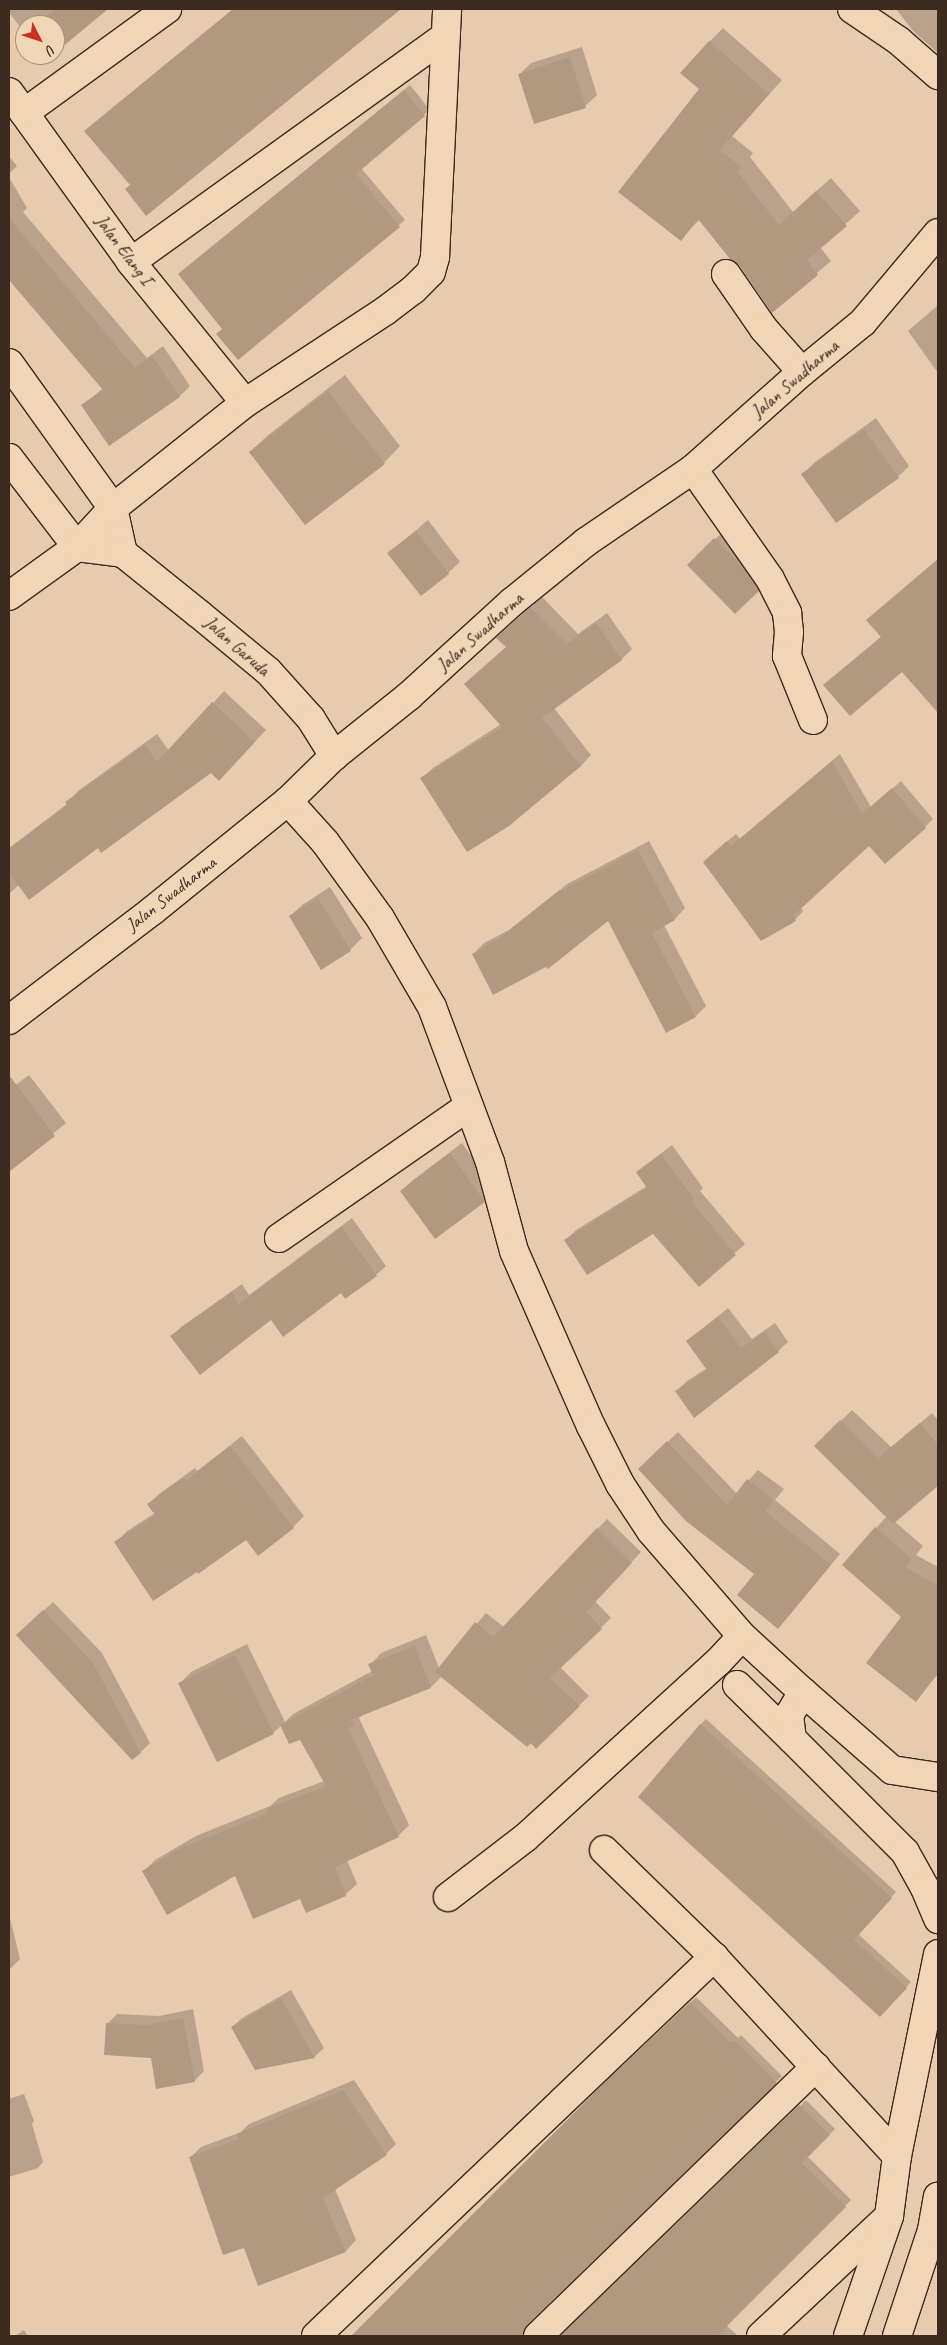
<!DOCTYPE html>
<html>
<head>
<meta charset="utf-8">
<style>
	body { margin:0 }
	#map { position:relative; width:947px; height:2345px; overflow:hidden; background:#e6cbae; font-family:Caveat,sans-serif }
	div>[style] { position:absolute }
	.shadow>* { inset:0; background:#0003 }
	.building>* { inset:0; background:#b19981 }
	.roads { filter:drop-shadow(1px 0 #3b2a1e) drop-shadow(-1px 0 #3b2a1e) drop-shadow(0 1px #3b2a1e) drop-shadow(0 -1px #3b2a1e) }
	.minor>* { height:28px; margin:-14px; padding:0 14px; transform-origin:14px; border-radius:14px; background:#f1d5b7 }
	span { translate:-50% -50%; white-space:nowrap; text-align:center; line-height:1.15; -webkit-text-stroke:5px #f1d5b7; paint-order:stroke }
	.street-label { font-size:18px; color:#3b2a1e }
	.frame { position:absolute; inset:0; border:10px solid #3b2a1e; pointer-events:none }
	.north { position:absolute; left:15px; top:15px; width:50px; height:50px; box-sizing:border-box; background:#f1d5b7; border:1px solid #a8917a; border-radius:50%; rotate:131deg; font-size:14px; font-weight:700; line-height:20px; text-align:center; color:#3b2a1e }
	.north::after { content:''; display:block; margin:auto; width:18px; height:22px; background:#c8321e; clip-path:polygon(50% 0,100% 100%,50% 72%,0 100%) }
</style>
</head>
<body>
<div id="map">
	<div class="shadow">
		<div style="clip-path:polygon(9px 9px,107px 9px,55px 52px,55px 25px,25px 25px,25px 33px,9px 13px)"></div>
		<div style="clip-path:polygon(234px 9px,398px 9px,146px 214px,131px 185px,92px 125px)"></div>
		<div style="clip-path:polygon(896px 9px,938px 9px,938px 53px,914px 32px)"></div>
		<div style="clip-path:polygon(723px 28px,782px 80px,732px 136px,753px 153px,750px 157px,793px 212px,831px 178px,860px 211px,820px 247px,831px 261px,772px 311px,740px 264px,700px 219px,681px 239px,701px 89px,709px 42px)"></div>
		<div style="clip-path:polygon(582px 47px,597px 95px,585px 106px,520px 74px,531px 63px)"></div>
		<div style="clip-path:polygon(43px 55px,51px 55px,46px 59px)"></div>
		<div style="clip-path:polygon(410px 85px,430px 110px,361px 168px,405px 220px,238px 358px,223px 328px,186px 268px)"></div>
		<div style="clip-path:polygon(9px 156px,17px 166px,9px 174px)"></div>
		<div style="clip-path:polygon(9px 177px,27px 208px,23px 212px,147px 358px,163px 346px,190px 386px,180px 396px,83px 405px,103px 388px,9px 276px)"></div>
		<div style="clip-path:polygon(938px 305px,938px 373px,908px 331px)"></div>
		<div style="clip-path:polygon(345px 375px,400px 446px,384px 463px,250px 452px,267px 436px)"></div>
		<div style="clip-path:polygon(876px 418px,909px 466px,898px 477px,803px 474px,815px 462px)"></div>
		<div style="clip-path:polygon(428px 520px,460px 562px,448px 573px,389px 553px)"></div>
		<div style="clip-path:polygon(727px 528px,769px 579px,735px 612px,688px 565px)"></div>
		<div style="clip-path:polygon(938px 559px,938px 712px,902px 670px,836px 675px,882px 636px,868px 620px)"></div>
		<div style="clip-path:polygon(542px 597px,578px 634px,607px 613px,632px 649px,621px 660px,554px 708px,591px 755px,581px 766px,422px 778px,433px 768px,501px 724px,509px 627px)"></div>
		<div style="clip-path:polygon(224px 691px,266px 730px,230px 768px,211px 772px,98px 846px,19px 885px,9px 894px,9px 848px,67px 804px,78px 791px,157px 734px,169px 751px)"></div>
		<div style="clip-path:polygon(840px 754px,871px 807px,901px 781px,933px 819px,925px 827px,869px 844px,801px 907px,803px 911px,795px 920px,713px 853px,736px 834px,740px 839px)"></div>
		<div style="clip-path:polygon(649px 841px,685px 908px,675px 919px,664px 925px,706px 1006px,696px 1016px,608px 919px,473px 954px,484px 943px,509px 930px,567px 884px)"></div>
		<div style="clip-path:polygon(330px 887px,362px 938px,350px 950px,290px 916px,302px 905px)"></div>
		<div style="clip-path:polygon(29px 1075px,66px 1123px,9px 1170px,9px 1090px)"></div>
		<div style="clip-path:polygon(462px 1143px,495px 1190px,484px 1201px,401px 1191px,413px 1180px)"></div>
		<div style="clip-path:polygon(672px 1145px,703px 1188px,700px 1191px,745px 1244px,699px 1285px,653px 1233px,566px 1240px,576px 1230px,647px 1186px,637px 1172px)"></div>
		<div style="clip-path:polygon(352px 1218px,386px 1266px,376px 1275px,271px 1318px,172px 1337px,181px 1327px,242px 1284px,249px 1295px)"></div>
		<div style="clip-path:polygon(728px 1308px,752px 1339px,775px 1323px,788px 1342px,778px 1351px,677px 1391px,687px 1381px,707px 1368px,687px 1341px)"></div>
		<div style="clip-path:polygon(852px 1410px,891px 1447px,932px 1413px,938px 1420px,938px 1484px,894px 1521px,923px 1546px,916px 1555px,938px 1567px,938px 1674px,916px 1700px,903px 1617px,843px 1565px,887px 1516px,816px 1446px)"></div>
		<div style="clip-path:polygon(678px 1432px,737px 1494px,758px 1470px,784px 1489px,775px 1500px,840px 1554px,778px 1628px,756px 1573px,650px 1459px)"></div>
		<div style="clip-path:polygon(242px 1436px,304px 1516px,293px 1527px,258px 1554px,246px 1538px,116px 1542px,127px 1531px,155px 1513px,148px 1505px,159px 1494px,195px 1468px,197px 1471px)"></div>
		<div style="clip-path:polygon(607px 1519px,641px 1552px,595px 1601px,611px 1618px,560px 1667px,589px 1696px,536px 1747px,442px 1676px,431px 1687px,364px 1714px,359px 1718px,409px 1825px,398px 1836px,347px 1860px,357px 1884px,345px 1895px,301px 1897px,235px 1874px,144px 1871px,155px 1860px,196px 1836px,270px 1806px,279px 1798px,324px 1781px,301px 1739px,282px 1725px,273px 1733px,179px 1684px,191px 1672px,247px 1644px,285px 1722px,293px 1714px,372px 1671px,370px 1665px,381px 1653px,426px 1635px,439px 1668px,486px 1613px,504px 1627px)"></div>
		<div style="clip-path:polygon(53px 1602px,102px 1653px,150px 1743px,141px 1752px,27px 1626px)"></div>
		<div style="clip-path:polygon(706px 1719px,896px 1892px,858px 1934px,911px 1982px,880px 2015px,700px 1725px)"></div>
		<div style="clip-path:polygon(9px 1914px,20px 1959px,9px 1970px)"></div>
		<div style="clip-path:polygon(291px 1990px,324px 2048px,314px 2057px,232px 2027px,242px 2018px)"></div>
		<div style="clip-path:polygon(696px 1997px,738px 2038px,741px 2035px,782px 2076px,532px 2318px,528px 2324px,530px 2336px,353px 2336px,609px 2080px)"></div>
		<div style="clip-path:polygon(193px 2009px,204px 2071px,194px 2081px,152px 2056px,107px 2024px,117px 2014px,159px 2016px)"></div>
		<div style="clip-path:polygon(354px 2080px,396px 2144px,386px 2154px,335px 2189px,356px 2240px,346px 2251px,259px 2285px,245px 2246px,190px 2158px,201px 2147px,241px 2132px,249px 2124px)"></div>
		<div style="clip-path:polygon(24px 2094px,34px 2121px,32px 2124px,43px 2162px,38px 2168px,9px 2177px,9px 2099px)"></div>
		<div style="clip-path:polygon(806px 2100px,835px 2129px,807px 2156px,851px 2200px,726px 2325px,738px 2336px,562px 2336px)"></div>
		<div style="clip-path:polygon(24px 2330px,28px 2336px,15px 2336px)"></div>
	</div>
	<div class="building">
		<div style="clip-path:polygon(55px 9px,108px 9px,55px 53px,55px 25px,36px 25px)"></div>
		<div style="clip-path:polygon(233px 9px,401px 9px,146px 216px,125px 189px,130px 185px,84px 131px)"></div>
		<div style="clip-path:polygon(709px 41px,769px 94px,720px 150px,741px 167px,737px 171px,779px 225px,816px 191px,847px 226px,807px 260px,818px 275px,772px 313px,739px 265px,730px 259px,698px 219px,681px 241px,618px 192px,699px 89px,680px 73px)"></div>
		<div style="clip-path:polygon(570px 57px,586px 108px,534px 124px,518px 74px)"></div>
		<div style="clip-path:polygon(404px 90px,425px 116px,356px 174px,400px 227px,238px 360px,216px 334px,222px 329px,178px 274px)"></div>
		<div style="clip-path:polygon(9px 218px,135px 368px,152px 356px,180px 397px,109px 446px,81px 405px,103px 390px,9px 280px)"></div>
		<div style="clip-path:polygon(328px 391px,385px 464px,305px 525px,249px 452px)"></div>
		<div style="clip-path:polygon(864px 429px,899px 478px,836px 523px,801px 474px)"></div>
		<div style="clip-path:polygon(416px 531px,449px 574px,421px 596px,387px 553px)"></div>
		<div style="clip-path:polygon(714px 538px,742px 566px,759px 591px,735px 614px,687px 565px)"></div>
		<div style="clip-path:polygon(938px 559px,938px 713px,902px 672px,850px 716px,823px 685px,881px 637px,866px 620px)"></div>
		<div style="clip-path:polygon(530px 607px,567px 644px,596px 623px,622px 660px,542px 718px,581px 766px,509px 826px,467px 852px,420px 778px,502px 727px,464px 684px,506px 647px,496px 638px)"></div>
		<div style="clip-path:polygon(212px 702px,255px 742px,219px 781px,211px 773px,101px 853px,98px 848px,29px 900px,9px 873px,9px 849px,67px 805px,65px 802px,145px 745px,157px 762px)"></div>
		<div style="clip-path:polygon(832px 761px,862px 814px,892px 788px,926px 828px,885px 864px,869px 846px,793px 916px,796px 921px,761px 941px,703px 862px,727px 841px,731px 846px)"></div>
		<div style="clip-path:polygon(638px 850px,675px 920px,652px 933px,696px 1017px,666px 1033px,608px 921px,548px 969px,546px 967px,493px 995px,472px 954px,497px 940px,555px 894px)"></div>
		<div style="clip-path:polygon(318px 898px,351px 951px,321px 970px,289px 916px)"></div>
		<div style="clip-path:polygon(9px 1075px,55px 1136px,9px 1172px)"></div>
		<div style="clip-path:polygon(450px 1153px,485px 1202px,435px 1239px,400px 1191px)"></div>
		<div style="clip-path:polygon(661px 1154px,694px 1199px,691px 1201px,736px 1255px,699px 1287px,653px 1234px,587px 1275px,564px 1240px,647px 1188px,636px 1172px)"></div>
		<div style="clip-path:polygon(342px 1227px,377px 1276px,345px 1299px,341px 1293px,283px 1337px,271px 1320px,200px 1375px,170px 1336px,232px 1292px,239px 1304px)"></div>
		<div style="clip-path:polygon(718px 1317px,741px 1348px,765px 1332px,779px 1352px,694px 1418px,675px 1391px,707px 1370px,686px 1341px)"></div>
		<div style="clip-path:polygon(840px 1420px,878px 1458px,920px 1423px,938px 1445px,938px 1486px,893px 1524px,814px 1446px)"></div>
		<div style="clip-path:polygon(667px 1441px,727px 1505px,747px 1479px,774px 1500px,765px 1511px,831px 1565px,778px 1629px,737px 1595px,754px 1574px,686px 1521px,638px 1469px)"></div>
		<div style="clip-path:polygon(230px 1446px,294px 1528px,258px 1556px,246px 1540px,198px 1574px,197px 1572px,153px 1601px,114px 1542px,155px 1515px,147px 1504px,183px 1478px,186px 1481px)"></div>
		<div style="clip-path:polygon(875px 1527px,912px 1559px,905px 1567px,938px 1585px,938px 1673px,916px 1702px,866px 1663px,901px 1617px,842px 1565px)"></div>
		<div style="clip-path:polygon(597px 1528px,632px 1563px,586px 1612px,602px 1629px,550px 1678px,580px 1706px,536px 1749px,531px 1743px,527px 1747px,435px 1672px,475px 1622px,493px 1637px)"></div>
		<div style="clip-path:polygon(43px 1610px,93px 1663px,141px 1753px,132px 1760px,16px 1635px)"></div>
		<div style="clip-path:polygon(415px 1646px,431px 1688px,351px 1720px,354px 1725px,348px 1728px,399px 1837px,335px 1867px,346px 1896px,306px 1913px,300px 1899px,253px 1919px,235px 1876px,167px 1915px,142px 1871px,183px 1847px,268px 1813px,266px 1809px,326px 1786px,300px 1740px,289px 1744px,280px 1725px,373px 1675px,368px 1664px)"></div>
		<div style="clip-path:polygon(235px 1655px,274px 1734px,217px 1762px,178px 1683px)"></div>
		<div style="clip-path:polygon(700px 1724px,892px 1898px,854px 1940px,907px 1988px,880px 2017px,638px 1797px)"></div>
		<div style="clip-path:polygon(281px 1998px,315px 2058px,255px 2070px,231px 2027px)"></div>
		<div style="clip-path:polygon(690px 2002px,731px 2043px,734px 2040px,777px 2083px,527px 2325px,523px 2336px,351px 2336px,601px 2086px)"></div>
		<div style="clip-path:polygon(183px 2018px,195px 2082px,156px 2089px,151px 2058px,104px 2055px,106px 2023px,148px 2025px)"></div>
		<div style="clip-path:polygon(343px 2090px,387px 2155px,323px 2198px,346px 2252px,258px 2286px,244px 2248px,223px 2255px,189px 2157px,239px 2139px,237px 2134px)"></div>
		<div style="clip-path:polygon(799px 2105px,830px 2135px,802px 2163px,846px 2207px,717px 2336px,560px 2336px)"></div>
	</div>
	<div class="roads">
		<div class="minor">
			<div style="left:852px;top:9px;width:57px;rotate:34.2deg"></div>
			<div style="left:899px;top:41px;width:52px;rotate:41.1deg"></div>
			<div style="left:9px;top:92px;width:209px;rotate:54.3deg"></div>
			<div style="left:131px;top:262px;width:181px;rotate:51deg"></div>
			<div style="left:24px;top:113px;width:177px;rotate:-36deg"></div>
			<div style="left:131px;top:262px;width:387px;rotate:-35.7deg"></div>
			<div style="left:726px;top:274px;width:67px;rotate:55.4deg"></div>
			<div style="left:764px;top:329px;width:57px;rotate:48.5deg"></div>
			<div style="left:9px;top:363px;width:178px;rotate:54.4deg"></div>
			<div style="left:113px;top:508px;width:46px;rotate:77.5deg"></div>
			<div style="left:9px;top:458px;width:112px;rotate:52.6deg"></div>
			<div style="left:77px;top:547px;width:46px;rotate:7.4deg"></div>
			<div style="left:123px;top:553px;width:97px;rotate:38.8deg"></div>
			<div style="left:199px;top:614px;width:89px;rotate:39.6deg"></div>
			<div style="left:268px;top:671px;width:64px;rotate:48.1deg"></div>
			<div style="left:311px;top:719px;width:44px;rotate:58.1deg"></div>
			<div style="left:693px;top:469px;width:134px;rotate:55deg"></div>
			<div style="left:770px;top:579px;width:38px;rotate:63deg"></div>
			<div style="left:787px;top:613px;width:19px;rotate:84deg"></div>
			<div style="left:789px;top:632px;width:24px;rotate:95deg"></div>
			<div style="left:787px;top:656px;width:69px;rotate:67.9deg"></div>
			<div style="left:9px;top:596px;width:84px;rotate:-35.8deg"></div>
			<div style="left:77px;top:547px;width:53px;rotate:-47.3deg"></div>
			<div style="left:113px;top:508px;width:169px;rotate:-38.5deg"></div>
			<div style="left:245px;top:403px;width:168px;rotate:-33.3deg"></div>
			<div style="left:385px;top:311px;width:35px;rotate:-37deg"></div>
			<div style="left:413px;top:290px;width:25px;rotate:-45deg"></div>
			<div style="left:431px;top:272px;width:16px;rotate:-75deg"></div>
			<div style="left:435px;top:257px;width:248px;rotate:-87.2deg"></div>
			<div style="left:288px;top:801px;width:55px;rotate:47.9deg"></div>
			<div style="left:325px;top:842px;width:94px;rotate:54.1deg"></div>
			<div style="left:380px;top:918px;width:103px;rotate:59.7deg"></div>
			<div style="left:432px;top:1007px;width:165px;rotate:69.5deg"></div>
			<div style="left:490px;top:1162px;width:92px;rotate:74.9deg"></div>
			<div style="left:514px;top:1251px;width:191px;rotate:66.3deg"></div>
			<div style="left:591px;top:1426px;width:65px;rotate:63.4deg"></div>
			<div style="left:620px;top:1484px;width:56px;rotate:56.6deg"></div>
			<div style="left:651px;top:1531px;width:139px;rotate:49.1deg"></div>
			<div style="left:742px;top:1636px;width:83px;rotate:42.6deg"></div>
			<div style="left:803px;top:1692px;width:118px;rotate:41.2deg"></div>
			<div style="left:892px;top:1770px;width:47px;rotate:8.7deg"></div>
			<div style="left:9px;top:1020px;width:180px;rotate:-37.3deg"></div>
			<div style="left:152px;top:911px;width:175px;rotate:-39deg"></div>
			<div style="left:288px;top:801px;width:64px;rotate:-44.4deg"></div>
			<div style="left:334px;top:756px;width:96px;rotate:-38.7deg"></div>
			<div style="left:409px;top:696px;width:139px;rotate:-42.4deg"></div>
			<div style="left:512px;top:602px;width:95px;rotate:-39deg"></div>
			<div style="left:586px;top:542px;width:130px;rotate:-34.3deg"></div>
			<div style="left:693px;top:469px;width:146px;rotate:-41.7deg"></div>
			<div style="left:802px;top:372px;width:79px;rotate:-39.3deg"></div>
			<div style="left:863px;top:322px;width:116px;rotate:-49.9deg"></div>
			<div style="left:279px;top:1238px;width:231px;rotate:-34.8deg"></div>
			<div style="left:737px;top:1685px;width:77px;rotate:44.5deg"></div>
			<div style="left:803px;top:1692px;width:27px;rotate:121deg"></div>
			<div style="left:789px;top:1715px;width:24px;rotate:83deg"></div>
			<div style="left:792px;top:1739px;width:160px;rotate:45deg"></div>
			<div style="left:905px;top:1852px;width:41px;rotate:60.9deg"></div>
			<div style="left:925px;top:1888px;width:34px;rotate:67deg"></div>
			<div style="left:604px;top:1850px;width:153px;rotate:44.2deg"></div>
			<div style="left:714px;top:1957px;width:270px;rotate:47.4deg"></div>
			<div style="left:448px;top:1897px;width:97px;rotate:-37.5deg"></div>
			<div style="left:525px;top:1838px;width:261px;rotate:-42.4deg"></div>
			<div style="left:718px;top:1662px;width:35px;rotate:-47deg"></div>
			<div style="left:316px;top:2336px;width:550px;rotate:-43.6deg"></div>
			<div style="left:538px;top:2336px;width:387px;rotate:-44.1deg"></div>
			<div style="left:761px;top:2336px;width:174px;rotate:-43.1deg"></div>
			<div style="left:848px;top:2336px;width:127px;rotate:-71.1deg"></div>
			<div style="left:889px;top:2216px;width:61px;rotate:-82.4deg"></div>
			<div style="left:897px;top:2156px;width:206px;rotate:-78.5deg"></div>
			<div style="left:897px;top:2336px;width:112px;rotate:-71.7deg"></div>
			<div style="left:932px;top:2230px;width:34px;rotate:-80deg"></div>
		</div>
	</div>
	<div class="street-label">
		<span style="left:124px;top:250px;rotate:53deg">Jalan Elang I</span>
		<span style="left:795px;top:379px;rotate:-41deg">Jalan Swadharma</span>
		<span style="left:480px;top:632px;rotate:-42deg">Jalan Swadharma</span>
		<span style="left:237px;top:646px;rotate:41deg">Jalan Garuda</span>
		<span style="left:171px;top:894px;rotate:-38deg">Jalan Swadharma</span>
	</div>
	<div class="frame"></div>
	<div class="north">U</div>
</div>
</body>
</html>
